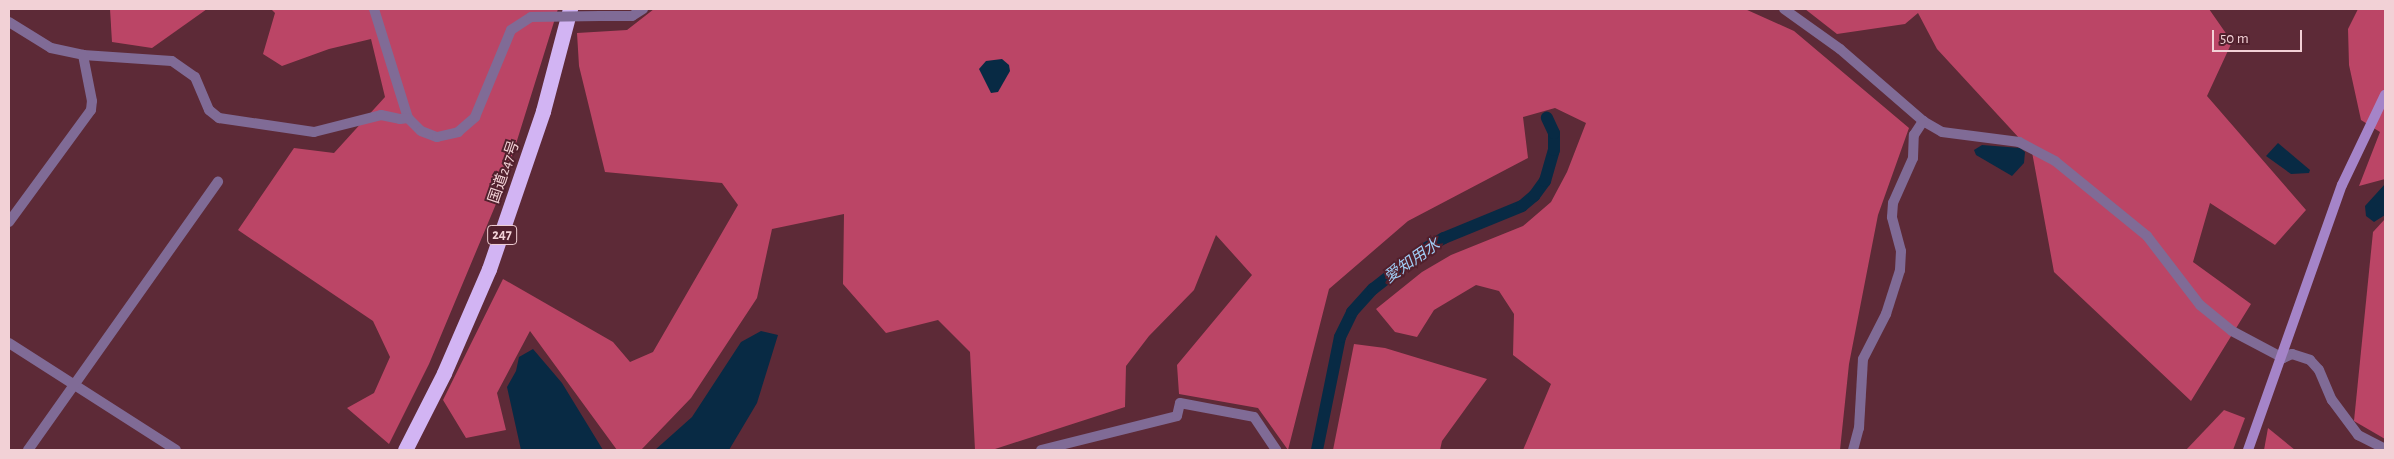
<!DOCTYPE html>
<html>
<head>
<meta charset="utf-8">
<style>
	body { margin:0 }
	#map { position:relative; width:2394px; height:459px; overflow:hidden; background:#5d2a37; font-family:"Alegreya Sans","Noto Sans JP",sans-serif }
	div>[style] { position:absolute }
	.forest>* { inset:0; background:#bb4566 }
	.water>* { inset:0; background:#082a44 }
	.canal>* { height:12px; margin:-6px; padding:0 6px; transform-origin:6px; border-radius:6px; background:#082a44 }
	.street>* { height:10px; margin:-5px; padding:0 5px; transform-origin:5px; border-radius:5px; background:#806b96 }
	.secondary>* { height:10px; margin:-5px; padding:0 5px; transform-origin:5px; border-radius:5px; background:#a584c8 }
	.highway>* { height:15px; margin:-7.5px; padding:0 7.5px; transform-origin:7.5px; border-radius:7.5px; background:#d2b4f3 }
	.street-bridge>* { height:10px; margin:-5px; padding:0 5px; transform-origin:5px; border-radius:5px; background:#806b96 }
	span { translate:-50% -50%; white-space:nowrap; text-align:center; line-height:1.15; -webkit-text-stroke:4px #51202d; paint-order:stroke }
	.shield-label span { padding:1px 4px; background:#51202d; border:1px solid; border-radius:4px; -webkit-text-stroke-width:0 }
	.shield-label { font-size:14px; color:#f2d1d6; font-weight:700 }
	.street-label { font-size:15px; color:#f2d1d6 }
	.water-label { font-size:16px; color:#a0ccf4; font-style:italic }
	.frame { position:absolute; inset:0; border:10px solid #f2d1d6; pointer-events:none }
	.scale { position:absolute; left:2212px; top:30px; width:90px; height:22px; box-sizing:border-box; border:2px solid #f2d1d6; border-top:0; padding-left:6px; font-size:15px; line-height:18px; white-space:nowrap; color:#f2d1d6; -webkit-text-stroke:4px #51202d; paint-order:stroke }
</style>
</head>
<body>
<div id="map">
	<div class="forest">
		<div style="clip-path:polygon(110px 9px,207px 9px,152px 48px,112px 42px)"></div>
		<div style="clip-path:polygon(271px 9px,558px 9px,501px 192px,429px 364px,389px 444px,347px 408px,374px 393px,390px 357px,373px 321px,238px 230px,294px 148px,334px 153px,385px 97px,371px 39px,329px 49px,282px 66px,263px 54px,275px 13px)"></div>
		<div style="clip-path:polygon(654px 9px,1745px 9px,1794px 31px,1909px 128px,1878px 215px,1849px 364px,1840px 450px,1523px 450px,1551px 384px,1513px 355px,1514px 314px,1499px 291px,1476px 285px,1434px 310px,1417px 337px,1395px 332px,1376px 309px,1422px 272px,1451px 255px,1523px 226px,1551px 202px,1567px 172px,1586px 123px,1555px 108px,1523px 117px,1528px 158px,1408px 221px,1329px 289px,1288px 450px,1258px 408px,1179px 394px,1177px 365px,1252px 275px,1216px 235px,1194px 290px,1149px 336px,1126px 366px,1125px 407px,992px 450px,975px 450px,970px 352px,938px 320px,886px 333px,843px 284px,844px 214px,772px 229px,757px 298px,691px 398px,641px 450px,617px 450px,530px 331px,497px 393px,506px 430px,466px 438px,443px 400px,503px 279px,613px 342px,630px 362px,653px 352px,738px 205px,722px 183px,605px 172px,579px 66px,577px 33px,627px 30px)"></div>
		<div style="clip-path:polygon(1805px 9px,2209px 9px,2232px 42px,2207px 96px,2306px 210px,2275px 245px,2210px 203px,2193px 262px,2251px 304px,2191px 401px,2054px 272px,2032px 152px,1937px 49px,1918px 13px,1905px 24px,1837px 34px)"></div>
		<div style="clip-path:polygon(2358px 9px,2385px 9px,2385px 179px,2359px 186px,2380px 132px,2361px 120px,2349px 65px,2348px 29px)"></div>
		<div style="clip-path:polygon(2385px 219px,2385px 439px,2354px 421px,2373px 232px)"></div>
		<div style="clip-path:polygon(1354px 344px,1385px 348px,1487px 379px,1442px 441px,1440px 450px,1333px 450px)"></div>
		<div style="clip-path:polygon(2224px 410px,2245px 418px,2233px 450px,2186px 450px)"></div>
		<div style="clip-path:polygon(2268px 428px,2295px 450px,2264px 450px)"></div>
	</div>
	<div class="water">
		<div style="clip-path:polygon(1002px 59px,1009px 65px,1010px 71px,998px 92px,991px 93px,979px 69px,986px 61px)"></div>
		<div style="clip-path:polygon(2278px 143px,2310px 170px,2309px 173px,2291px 174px,2266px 156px)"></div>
		<div style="clip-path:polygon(1982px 145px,2020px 148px,2025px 152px,2024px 163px,2012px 176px,1976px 155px,1974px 150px)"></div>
		<div style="clip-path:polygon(2385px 184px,2385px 215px,2374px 222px,2366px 216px,2365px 206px)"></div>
		<div style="clip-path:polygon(761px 331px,778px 335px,757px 403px,729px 450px,655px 450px,692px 417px,741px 342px)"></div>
		<div style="clip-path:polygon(533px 349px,562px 383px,603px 450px,521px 450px,507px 387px,516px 371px,519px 357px)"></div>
	</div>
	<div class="canal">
		<div style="left:1317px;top:450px;width:115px;rotate:-78.5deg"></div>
		<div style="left:1340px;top:337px;width:28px;rotate:-64deg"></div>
		<div style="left:1352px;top:312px;width:31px;rotate:-48deg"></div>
		<div style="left:1373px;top:289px;width:63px;rotate:-38deg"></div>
		<div style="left:1423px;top:250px;width:24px;rotate:-30deg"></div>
		<div style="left:1444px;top:238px;width:84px;rotate:-22.3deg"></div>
		<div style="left:1522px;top:206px;width:16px;rotate:-40deg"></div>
		<div style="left:1534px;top:196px;width:19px;rotate:-54deg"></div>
		<div style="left:1545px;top:181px;width:32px;rotate:-74deg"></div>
		<div style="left:1554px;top:150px;width:17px;rotate:-90deg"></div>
		<div style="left:1554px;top:133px;width:17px;rotate:-115deg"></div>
	</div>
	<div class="street">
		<div style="left:374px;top:9px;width:114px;rotate:72.7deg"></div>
		<div style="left:408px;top:118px;width:18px;rotate:45deg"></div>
		<div style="left:421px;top:131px;width:17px;rotate:21deg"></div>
		<div style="left:437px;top:137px;width:22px;rotate:-13deg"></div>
		<div style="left:458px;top:132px;width:23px;rotate:-41deg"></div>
		<div style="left:475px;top:117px;width:94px;rotate:-67.5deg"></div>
		<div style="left:511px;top:30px;width:24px;rotate:-33deg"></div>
		<div style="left:1784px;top:9px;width:69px;rotate:35.5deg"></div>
		<div style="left:1840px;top:49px;width:110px;rotate:40.9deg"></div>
		<div style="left:1923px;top:121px;width:22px;rotate:30deg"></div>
		<div style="left:1942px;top:132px;width:78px;rotate:7.4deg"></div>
		<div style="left:2019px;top:142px;width:41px;rotate:27.8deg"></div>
		<div style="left:2055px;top:161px;width:119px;rotate:39.2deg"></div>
		<div style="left:2147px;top:236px;width:87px;rotate:52.5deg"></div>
		<div style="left:2200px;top:305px;width:41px;rotate:39.1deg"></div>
		<div style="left:2232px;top:331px;width:58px;rotate:27.9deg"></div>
		<div style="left:2283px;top:358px;width:10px;rotate:-24deg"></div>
		<div style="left:2292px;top:354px;width:19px;rotate:18deg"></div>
		<div style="left:2310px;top:360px;width:13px;rotate:48deg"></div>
		<div style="left:2319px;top:370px;width:33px;rotate:67deg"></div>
		<div style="left:2332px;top:400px;width:44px;rotate:53.4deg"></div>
		<div style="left:2358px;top:435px;width:30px;rotate:27deg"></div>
		<div style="left:600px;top:16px;width:32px"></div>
		<div style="left:632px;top:16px;width:13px;rotate:-32deg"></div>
		<div style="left:9px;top:22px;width:49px;rotate:31.8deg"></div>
		<div style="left:51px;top:48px;width:33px;rotate:12deg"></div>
		<div style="left:83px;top:55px;width:89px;rotate:3.9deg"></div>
		<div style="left:172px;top:61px;width:28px;rotate:35deg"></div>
		<div style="left:195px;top:77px;width:36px;rotate:67deg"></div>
		<div style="left:209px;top:110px;width:13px;rotate:39deg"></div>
		<div style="left:219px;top:118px;width:96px;rotate:8.4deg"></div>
		<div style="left:314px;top:132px;width:69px;rotate:-14.2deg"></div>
		<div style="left:381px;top:115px;width:19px;rotate:12deg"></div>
		<div style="left:400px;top:119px;width:8px;rotate:-7deg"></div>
		<div style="left:9px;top:222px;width:139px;rotate:-53.8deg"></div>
		<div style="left:91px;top:110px;width:9px;rotate:-84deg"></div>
		<div style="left:92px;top:101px;width:47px;rotate:-101.1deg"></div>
		<div style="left:9px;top:343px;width:198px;rotate:32.6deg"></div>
		<div style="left:28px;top:450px;width:329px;rotate:-54.7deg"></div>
		<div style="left:1041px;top:450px;width:140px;rotate:-14deg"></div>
		<div style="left:1177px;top:416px;width:13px;rotate:-77deg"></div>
		<div style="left:1180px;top:403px;width:75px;rotate:10.7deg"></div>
		<div style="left:1254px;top:417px;width:40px;rotate:56deg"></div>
		<div style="left:1853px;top:450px;width:23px;rotate:-75deg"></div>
		<div style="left:1859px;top:428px;width:69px;rotate:-86.7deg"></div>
		<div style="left:1863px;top:359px;width:51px;rotate:-62.9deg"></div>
		<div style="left:1886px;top:314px;width:46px;rotate:-72.3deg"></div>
		<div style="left:1900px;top:270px;width:19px;rotate:-87deg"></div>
		<div style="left:1901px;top:251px;width:35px;rotate:-105deg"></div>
		<div style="left:1892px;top:217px;width:14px;rotate:-86deg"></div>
		<div style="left:1893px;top:203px;width:49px;rotate:-66deg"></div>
		<div style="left:1913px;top:158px;width:23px;rotate:-88deg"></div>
		<div style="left:1914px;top:135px;width:17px;rotate:-57deg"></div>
	</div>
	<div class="secondary">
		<div style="left:2248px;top:450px;width:281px;rotate:-70.5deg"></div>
		<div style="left:2342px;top:185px;width:100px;rotate:-64.5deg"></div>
	</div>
	<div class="highway">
		<div style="left:405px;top:450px;width:86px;rotate:-63.1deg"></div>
		<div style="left:444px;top:373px;width:113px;rotate:-66.6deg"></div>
		<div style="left:489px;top:269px;width:167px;rotate:-71.1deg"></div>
		<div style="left:543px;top:111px;width:106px;rotate:-75.2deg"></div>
	</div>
	<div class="street-bridge">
		<div style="left:531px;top:17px;width:69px;rotate:-0.8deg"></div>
	</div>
	<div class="shield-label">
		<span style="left:502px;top:235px">247</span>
	</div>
	<div class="street-label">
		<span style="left:504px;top:172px;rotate:-71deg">国道247号</span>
	</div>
	<div class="water-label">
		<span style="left:1412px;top:261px;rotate:-35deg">愛知用水</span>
	</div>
	<div class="frame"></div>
	<div class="scale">50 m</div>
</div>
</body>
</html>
